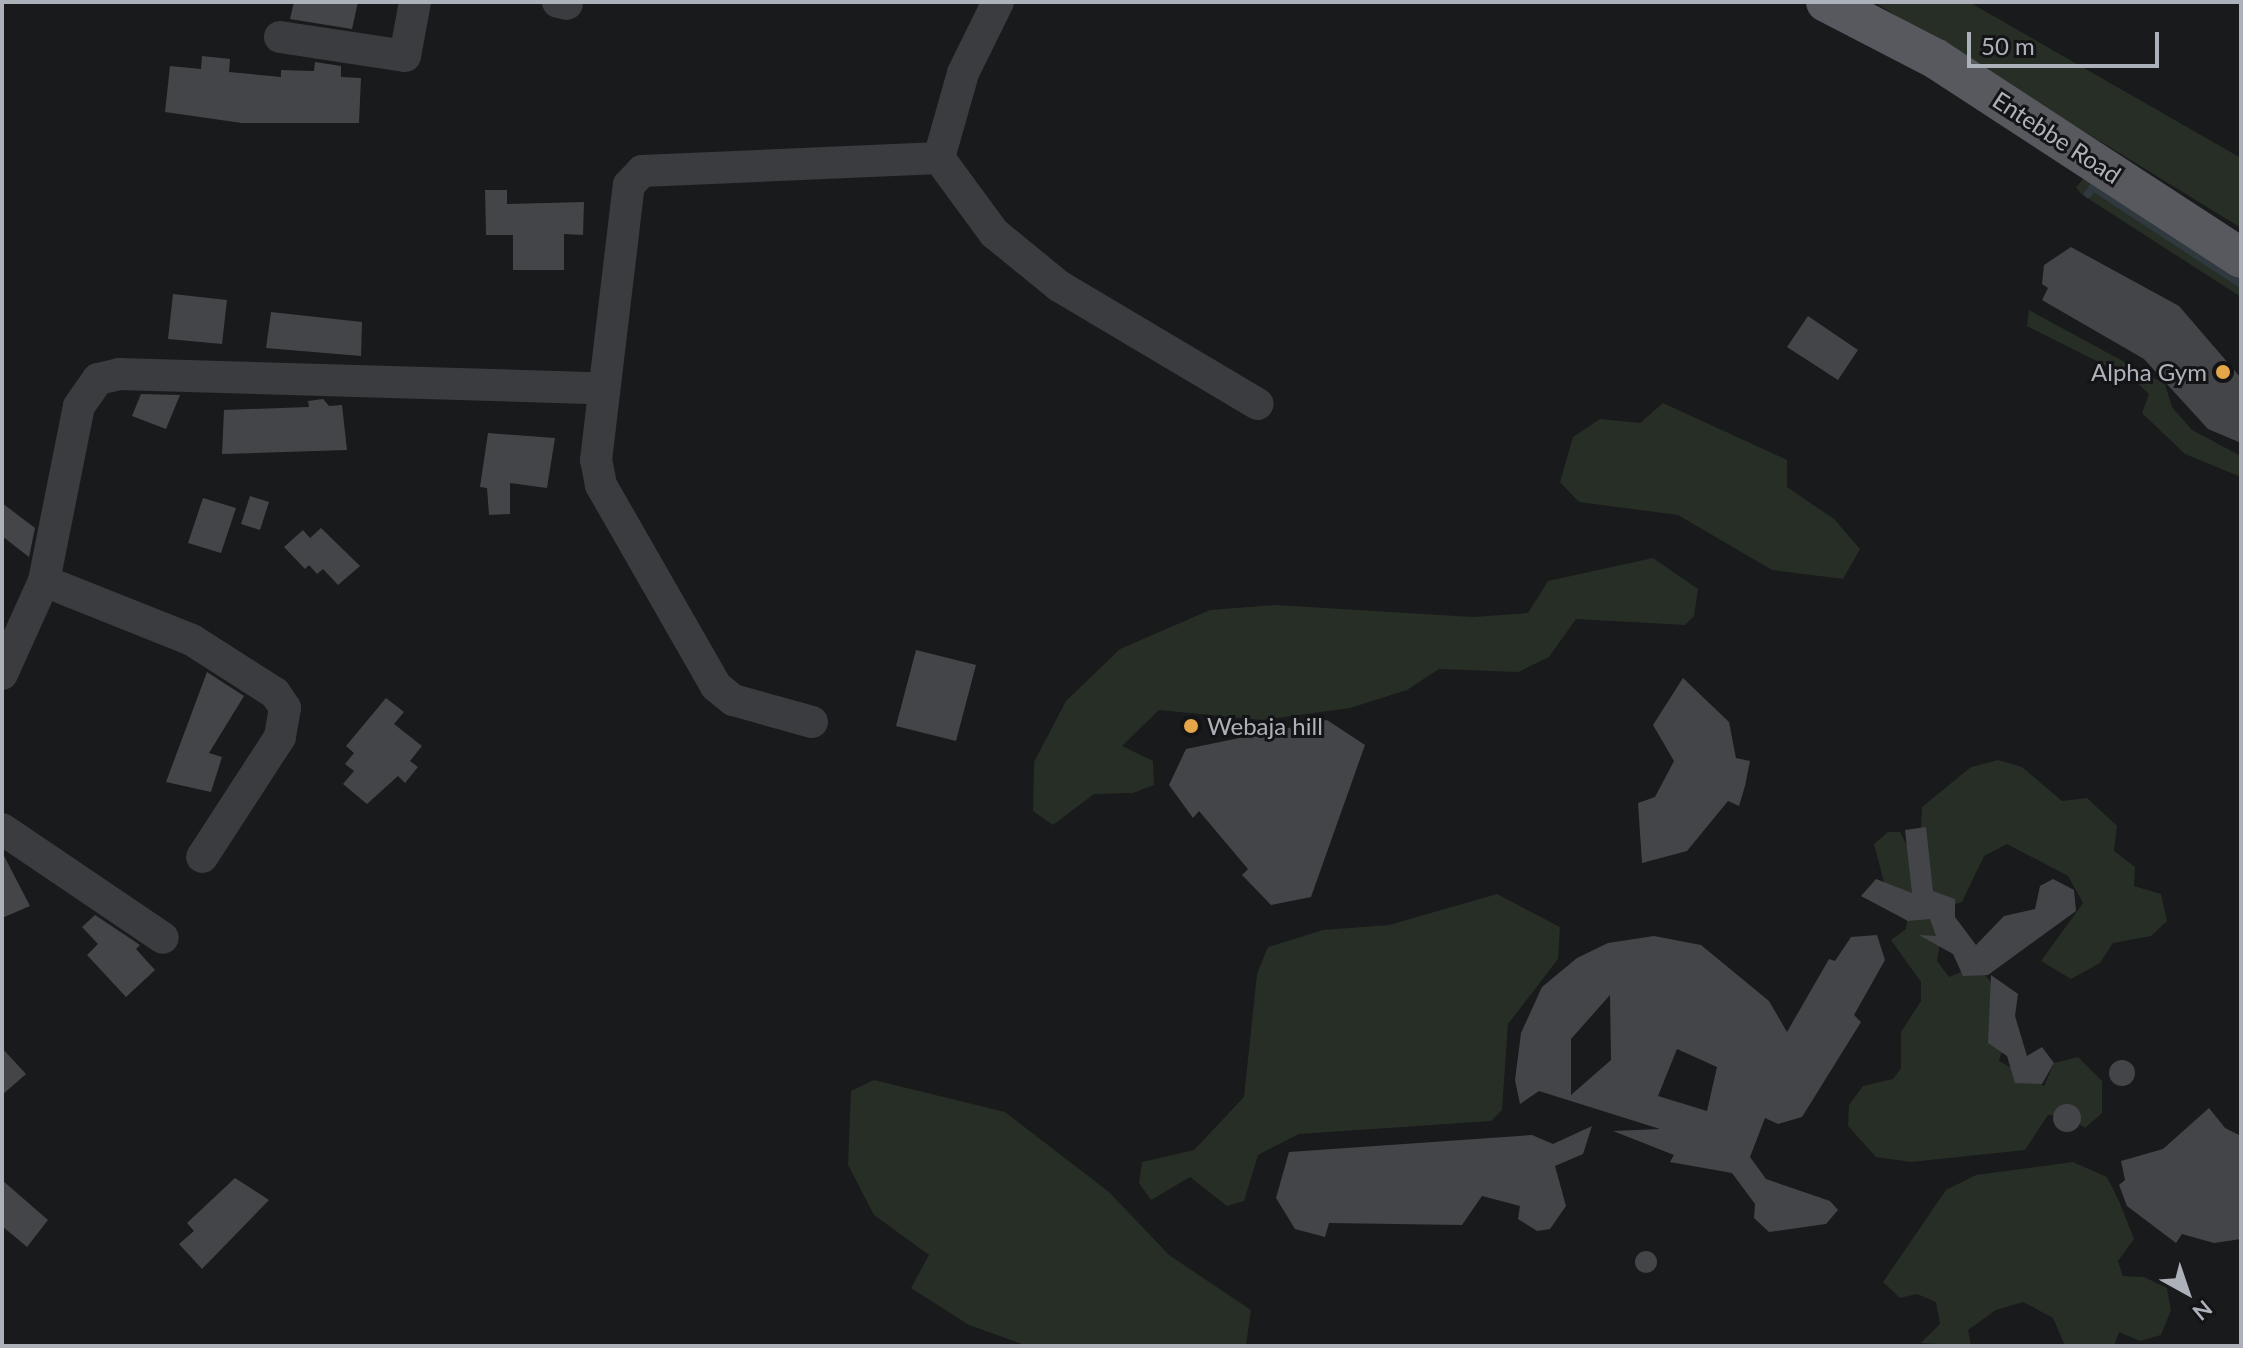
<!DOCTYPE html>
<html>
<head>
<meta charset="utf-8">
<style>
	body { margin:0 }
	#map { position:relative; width:2243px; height:1348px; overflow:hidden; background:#191a1b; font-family:Lato,sans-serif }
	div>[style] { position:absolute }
	.green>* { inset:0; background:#262e26 }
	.stream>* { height:8px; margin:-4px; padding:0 4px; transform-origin:4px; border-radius:4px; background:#30393f }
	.building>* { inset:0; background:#444548 }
	.round { border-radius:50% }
	.minor>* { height:32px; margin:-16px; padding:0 16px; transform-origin:16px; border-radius:16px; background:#3b3c40 }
	.major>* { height:40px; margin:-20px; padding:0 20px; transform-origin:20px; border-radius:20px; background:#57595f }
	.dots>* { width:22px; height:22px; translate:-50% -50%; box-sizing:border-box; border:4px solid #141416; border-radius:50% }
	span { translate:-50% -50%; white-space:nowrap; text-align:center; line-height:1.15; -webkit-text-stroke:6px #141416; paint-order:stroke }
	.street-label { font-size:24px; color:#adb2ba }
	.poi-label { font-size:24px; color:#adb2ba }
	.right { translate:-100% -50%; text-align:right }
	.left { translate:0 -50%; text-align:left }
	.frame { position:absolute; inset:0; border:4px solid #adb2ba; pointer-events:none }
	.north { position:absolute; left:2147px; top:1252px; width:80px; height:80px; -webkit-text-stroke:6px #141416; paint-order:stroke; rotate:140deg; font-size:22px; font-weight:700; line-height:32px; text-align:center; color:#adb2ba }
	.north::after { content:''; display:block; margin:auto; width:28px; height:36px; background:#adb2ba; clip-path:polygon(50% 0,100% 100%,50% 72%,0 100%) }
	.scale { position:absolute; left:1967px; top:32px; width:192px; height:36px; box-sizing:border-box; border:4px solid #adb2ba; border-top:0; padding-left:10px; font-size:24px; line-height:28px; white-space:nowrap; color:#adb2ba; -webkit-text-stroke:6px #141416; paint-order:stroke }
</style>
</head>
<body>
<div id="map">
	<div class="green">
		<div style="clip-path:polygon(1874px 2px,1969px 2px,2241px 158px,2241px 228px)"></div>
		<div style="clip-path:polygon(2086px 176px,2241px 284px,2241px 297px,2081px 194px,2076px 187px)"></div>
		<div style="clip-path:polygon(2029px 310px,2165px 384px,2172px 407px,2192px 430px,2241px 456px,2241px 477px,2185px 454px,2142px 413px,2149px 394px,2134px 380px,2027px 326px)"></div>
		<div style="clip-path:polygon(1663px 403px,1787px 460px,1787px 487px,1834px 519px,1860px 549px,1843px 579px,1772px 570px,1678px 515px,1579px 502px,1560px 482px,1573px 437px,1600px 419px,1640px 423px)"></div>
		<div style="clip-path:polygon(1653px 558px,1698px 589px,1694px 616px,1685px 625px,1576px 619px,1549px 657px,1518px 672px,1439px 669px,1407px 690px,1350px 708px,1262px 720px,1159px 710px,1122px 746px,1153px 761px,1154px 785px,1133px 793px,1094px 794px,1053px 825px,1033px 811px,1034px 762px,1066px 701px,1120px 649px,1210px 610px,1276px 605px,1473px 617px,1528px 613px,1548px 581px)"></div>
		<div style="clip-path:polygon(1998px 760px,2022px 767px,2062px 801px,2087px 798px,2117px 826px,2114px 851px,2135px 867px,2134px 886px,2161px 894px,2167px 921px,2151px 936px,2113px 943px,2100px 963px,2071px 979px,2041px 961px,2083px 903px,2068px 876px,2007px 844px,1984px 856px,1962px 902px,1946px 907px,1937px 961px,1949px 977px,1977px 965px,1990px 981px,2006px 1035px,1999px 1061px,2044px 1086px,2054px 1063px,2078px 1057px,2102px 1081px,2102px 1113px,2085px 1128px,2066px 1115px,2048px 1115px,2025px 1150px,1911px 1162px,1876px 1157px,1848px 1126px,1849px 1105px,1863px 1086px,1893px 1079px,1901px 1068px,1901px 1032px,1921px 1001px,1921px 982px,1891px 940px,1906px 929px,1908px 911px,1887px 894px,1874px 844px,1888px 832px,1900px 832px,1919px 868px,1922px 807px,1971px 767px)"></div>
		<div style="clip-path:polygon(1497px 894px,1560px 927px,1558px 959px,1508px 1024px,1502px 1110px,1491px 1121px,1299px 1134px,1258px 1155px,1244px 1201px,1227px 1206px,1190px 1177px,1151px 1200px,1139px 1183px,1142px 1162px,1194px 1150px,1244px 1097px,1257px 974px,1268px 947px,1323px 930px,1389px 925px)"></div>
		<div style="clip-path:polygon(874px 1080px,1005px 1112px,1109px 1192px,1169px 1255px,1251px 1310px,1246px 1346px,1028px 1346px,969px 1325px,911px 1288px,929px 1255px,874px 1215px,848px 1165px,851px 1091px)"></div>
		<div style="clip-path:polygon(2073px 1162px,2107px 1177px,2119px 1201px,2134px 1239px,2118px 1261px,2123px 1276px,2144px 1277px,2167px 1288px,2171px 1310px,2161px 1335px,2140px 1341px,2119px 1332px,2114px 1346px,2065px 1346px,2053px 1318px,2023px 1302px,1996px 1310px,1968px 1330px,1971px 1346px,1921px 1343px,1940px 1324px,1936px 1302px,1917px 1294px,1900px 1298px,1883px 1282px,1946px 1190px,1976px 1175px)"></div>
	</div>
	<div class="stream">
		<div style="left:2088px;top:194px;width:9px;rotate:-54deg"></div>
		<div style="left:2093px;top:187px;width:177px;rotate:33.2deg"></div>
	</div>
	<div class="building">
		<div style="clip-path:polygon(294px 2px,358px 2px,352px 29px,290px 19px)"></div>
		<div style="clip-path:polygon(202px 56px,230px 59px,229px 72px,281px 77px,281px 70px,314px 71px,315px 62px,341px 66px,341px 77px,361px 78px,359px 123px,242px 123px,165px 112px,170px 66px,201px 69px)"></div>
		<div style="clip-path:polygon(485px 190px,507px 190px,507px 204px,584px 202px,583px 235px,564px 234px,564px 270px,513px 270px,513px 235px,486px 235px)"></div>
		<div style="clip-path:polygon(2071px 247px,2179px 306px,2241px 378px,2241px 443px,2208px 429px,2144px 359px,2042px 300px,2048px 288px,2042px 284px,2044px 265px)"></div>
		<div style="clip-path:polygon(173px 294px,227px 300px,222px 344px,168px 339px)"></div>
		<div style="clip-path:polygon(271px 312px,362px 322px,361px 356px,266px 348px)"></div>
		<div style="clip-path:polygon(1808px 316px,1858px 350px,1838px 380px,1787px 347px)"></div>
		<div style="clip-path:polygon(141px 394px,180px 395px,166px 429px,132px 416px)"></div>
		<div style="clip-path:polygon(323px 399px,329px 406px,342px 405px,347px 450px,222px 454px,224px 410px,309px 407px,308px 401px)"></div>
		<div style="clip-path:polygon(488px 433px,555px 438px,547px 488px,510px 483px,510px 514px,489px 515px,487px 488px,480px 487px)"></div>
		<div style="clip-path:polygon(250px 496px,269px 502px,260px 530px,241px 524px)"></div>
		<div style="clip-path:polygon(203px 498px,236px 508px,221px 553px,188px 543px)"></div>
		<div style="clip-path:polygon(2px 503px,35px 528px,29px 557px,2px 536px)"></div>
		<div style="clip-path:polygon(321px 528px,360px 566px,338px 585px,323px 569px,317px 574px,309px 565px,305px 569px,284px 547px,303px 530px,310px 538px)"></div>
		<div style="clip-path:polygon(916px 650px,976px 665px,956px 741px,896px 726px)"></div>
		<div style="clip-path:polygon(207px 672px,244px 696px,209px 753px,222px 757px,211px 792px,166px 782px)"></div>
		<div style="clip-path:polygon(1683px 678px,1729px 722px,1736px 758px,1750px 761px,1745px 786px,1739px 806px,1728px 801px,1687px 851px,1642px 863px,1638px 803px,1655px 797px,1674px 761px,1653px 725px)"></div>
		<div style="clip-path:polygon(386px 698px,404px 712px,394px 724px,422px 746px,410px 761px,418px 767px,405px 783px,398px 776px,367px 804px,343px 784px,354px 771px,345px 764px,354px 753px,346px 746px)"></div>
		<div style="clip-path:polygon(1327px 720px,1365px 745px,1311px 897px,1271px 905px,1242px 875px,1248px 869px,1199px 811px,1193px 818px,1169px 785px,1186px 749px)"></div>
		<div style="clip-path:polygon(1926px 827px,1933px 891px,1955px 899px,1955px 917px,1976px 945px,2004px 916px,2035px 909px,2040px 886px,2053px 879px,2074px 890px,2076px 911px,1988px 975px,1963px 976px,1953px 954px,1919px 935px,1936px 936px,1930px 919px,1908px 921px,1861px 896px,1876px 879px,1912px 893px,1905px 830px)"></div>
		<div style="clip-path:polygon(2px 852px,30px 906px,2px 918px)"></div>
		<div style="clip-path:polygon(95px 915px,140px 945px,136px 949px,155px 970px,126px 997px,87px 955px,98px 944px,82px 927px)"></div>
		<div style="clip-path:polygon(evenodd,1877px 935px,1885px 960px,1854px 1015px,1861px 1022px,1802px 1117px,1778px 1124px,1765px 1118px,1750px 1157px,1766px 1179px,1830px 1201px,1838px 1210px,1826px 1224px,1769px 1232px,1754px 1218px,1755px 1204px,1732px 1173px,1670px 1162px,1674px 1155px,1613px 1131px,1660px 1129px,1539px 1091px,1520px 1104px,1515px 1080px,1521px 1033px,1542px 987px,1577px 958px,1608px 943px,1654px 936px,1701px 945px,1769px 1001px,1787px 1032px,1829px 959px,1835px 961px,1851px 937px,1877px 935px,1610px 995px,1611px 1060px,1571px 1095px,1571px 1039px,1610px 995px,1877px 935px,1677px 1049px,1717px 1067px,1707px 1111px,1658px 1096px,1677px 1049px)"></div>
		<div style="clip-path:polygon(1991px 975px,2018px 994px,2015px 1016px,2027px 1056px,2042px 1047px,2054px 1063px,2042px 1084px,2015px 1083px,2007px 1056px,1988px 1043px)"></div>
		<div style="clip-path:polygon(2px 1048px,26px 1074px,2px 1095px)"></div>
		<div class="round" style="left:2109px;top:1060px;width:26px;height:26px"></div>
		<div class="round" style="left:2053px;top:1104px;width:28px;height:28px"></div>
		<div style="clip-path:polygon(2209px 1108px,2225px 1128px,2241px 1136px,2241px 1239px,2214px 1243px,2182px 1234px,2176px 1243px,2127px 1206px,2119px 1185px,2125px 1180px,2121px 1161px,2163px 1149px)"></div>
		<div style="clip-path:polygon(1592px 1126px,1583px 1154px,1555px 1166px,1566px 1206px,1550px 1229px,1537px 1231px,1518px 1219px,1520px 1206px,1482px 1196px,1462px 1225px,1329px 1223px,1325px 1237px,1295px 1229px,1276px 1198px,1289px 1152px,1532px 1135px,1553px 1144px)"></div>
		<div style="clip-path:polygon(235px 1178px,269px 1200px,202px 1269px,179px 1244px,194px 1231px,187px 1223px)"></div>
		<div style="clip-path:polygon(2px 1180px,48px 1220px,27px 1247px,2px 1226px)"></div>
		<div class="round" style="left:1635px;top:1251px;width:22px;height:22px"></div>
	</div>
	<div class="minor">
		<div style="left:558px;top:2px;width:9px;rotate:13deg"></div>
		<div style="left:280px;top:37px;width:126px;rotate:8.6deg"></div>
		<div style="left:405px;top:56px;width:55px;rotate:-79.5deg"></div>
		<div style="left:939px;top:158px;width:93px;rotate:53.7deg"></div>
		<div style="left:994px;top:233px;width:84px;rotate:39.2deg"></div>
		<div style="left:1059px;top:286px;width:231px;rotate:30.7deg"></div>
		<div style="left:44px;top:581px;width:159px;rotate:21.7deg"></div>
		<div style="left:192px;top:640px;width:98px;rotate:32.6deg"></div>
		<div style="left:275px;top:693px;width:18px;rotate:56deg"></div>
		<div style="left:285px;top:708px;width:29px;rotate:100deg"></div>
		<div style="left:280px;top:737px;width:143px;rotate:123deg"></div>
		<div style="left:2px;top:674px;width:102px;rotate:-65.7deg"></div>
		<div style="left:44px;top:581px;width:178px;rotate:-78.7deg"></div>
		<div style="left:79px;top:406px;width:33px;rotate:-55deg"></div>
		<div style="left:98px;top:379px;width:22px;rotate:-13deg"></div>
		<div style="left:119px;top:374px;width:485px;rotate:1.7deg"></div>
		<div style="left:812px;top:722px;width:82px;rotate:-164.4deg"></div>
		<div style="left:733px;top:700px;width:22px;rotate:-141deg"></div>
		<div style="left:716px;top:686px;width:232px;rotate:-119.8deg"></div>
		<div style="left:601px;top:485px;width:25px;rotate:-101deg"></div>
		<div style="left:596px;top:460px;width:277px;rotate:-83.2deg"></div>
		<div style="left:629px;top:185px;width:19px;rotate:-47deg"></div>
		<div style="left:642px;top:171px;width:297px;rotate:-2.5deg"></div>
		<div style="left:939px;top:158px;width:88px;rotate:-74.2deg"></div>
		<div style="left:963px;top:73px;width:79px;rotate:-63.8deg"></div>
		<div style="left:2px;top:829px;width:194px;rotate:34.1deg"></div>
	</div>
	<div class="major">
		<div style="left:1826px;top:2px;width:124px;rotate:27.4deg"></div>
		<div style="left:1936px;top:59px;width:364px;rotate:33.1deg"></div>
	</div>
	<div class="dots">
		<div style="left:2223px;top:372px;background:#e4a649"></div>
		<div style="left:1191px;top:726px;background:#e4a649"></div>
	</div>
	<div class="street-label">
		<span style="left:2057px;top:137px;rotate:33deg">Entebbe Road</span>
	</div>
	<div class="poi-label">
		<span class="right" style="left:2207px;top:372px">Alpha Gym</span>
		<span class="left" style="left:1207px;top:726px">Webaja hill</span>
	</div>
	<div class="frame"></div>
	<div class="north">N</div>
	<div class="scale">50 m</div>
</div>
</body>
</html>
